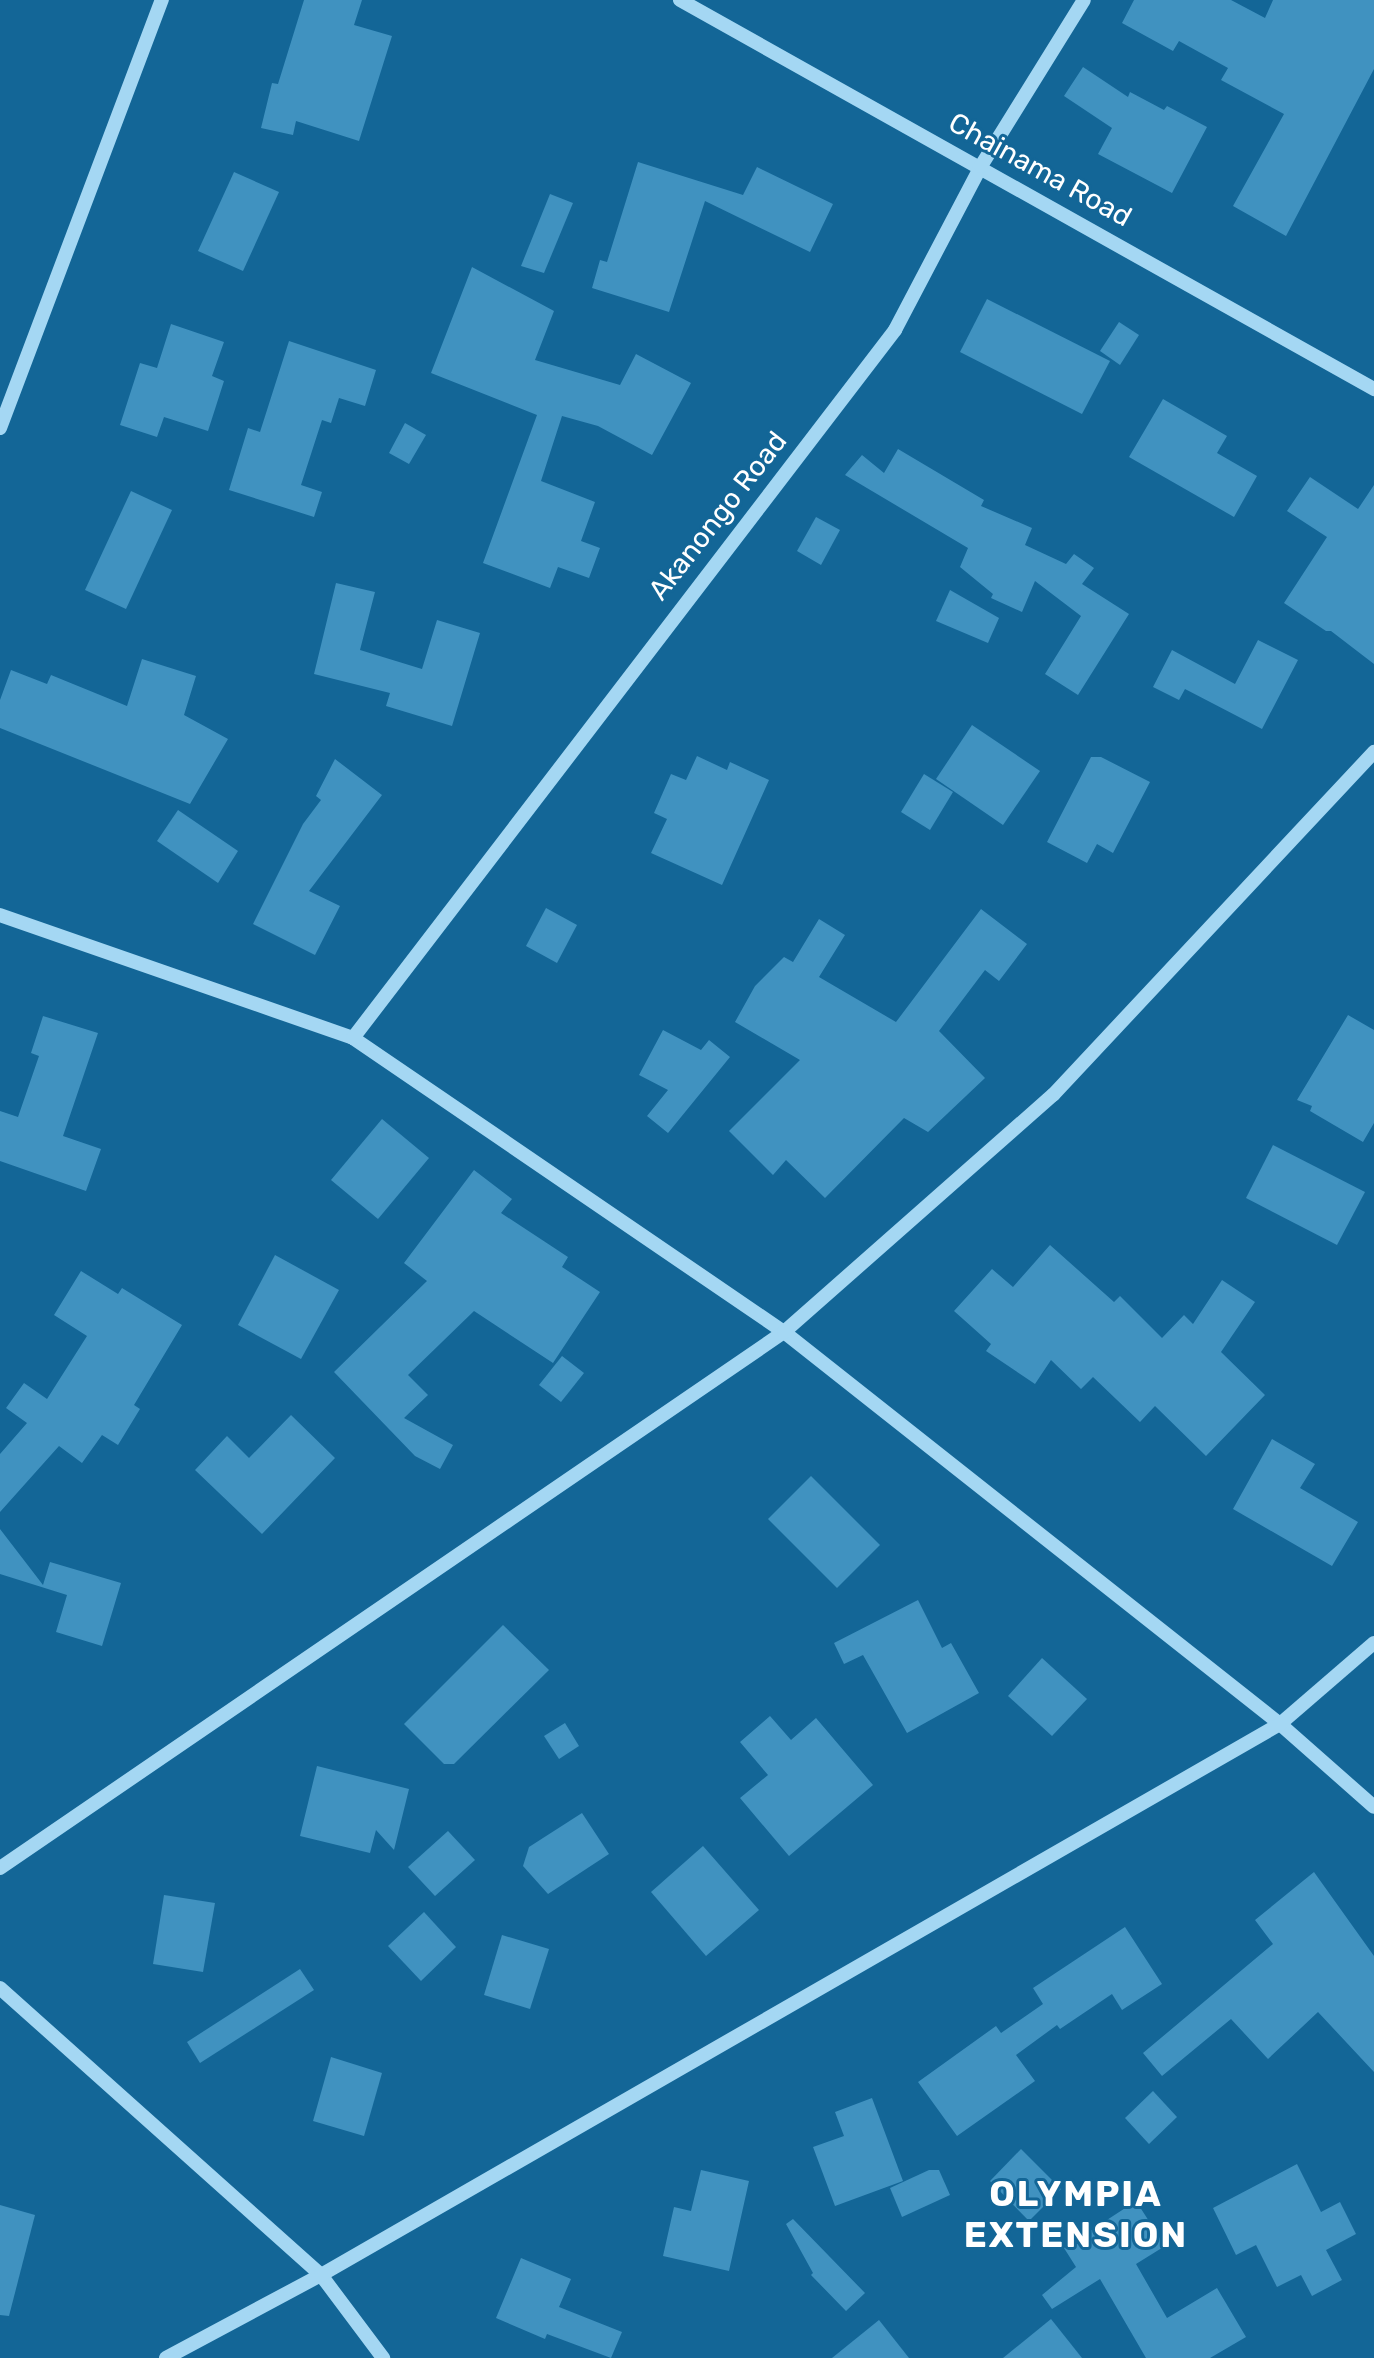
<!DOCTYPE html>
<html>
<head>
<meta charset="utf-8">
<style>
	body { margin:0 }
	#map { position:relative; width:1374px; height:2358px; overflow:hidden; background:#136697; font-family:Rubik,sans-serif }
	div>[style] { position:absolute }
	.building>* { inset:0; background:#4092c0 }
	.minor>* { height:14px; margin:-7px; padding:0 7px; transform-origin:7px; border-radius:7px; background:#a4d7f3 }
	span { translate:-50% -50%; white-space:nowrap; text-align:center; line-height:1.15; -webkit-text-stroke:6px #136697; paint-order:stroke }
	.street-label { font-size:28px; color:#fff }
	.district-label { font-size:36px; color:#fff; font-weight:700; letter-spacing:2px }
</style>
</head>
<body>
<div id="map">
	<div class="building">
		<div style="clip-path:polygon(304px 0,362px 0,354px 25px,392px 36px,359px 141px,296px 121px,293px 135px,261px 128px,272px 83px,278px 84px)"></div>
		<div style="clip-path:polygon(1134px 0,1231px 0,1265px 18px,1273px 0,1374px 0,1374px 69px,1286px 236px,1233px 206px,1284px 114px,1221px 80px,1228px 68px,1179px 41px,1173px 51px,1122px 23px)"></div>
		<div style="clip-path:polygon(1083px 67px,1128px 97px,1130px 92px,1164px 110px,1167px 106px,1207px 127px,1172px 193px,1098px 154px,1112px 128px,1064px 96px)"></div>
		<div style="clip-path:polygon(638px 162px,743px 195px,757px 167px,833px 204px,810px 252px,705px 201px,669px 312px,592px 288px,600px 260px,607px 262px)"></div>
		<div style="clip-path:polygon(234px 172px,279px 192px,243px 271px,198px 251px)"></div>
		<div style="clip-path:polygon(550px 194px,573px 203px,544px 273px,521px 266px)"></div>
		<div style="clip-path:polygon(472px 267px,554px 311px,535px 360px,620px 385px,636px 354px,691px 383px,652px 455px,598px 426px,562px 416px,541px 481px,595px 502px,581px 541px,600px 548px,589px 578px,558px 567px,550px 588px,483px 563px,537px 415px,431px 373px)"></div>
		<div style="clip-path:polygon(987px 299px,1110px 361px,1082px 414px,960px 352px)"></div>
		<div style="clip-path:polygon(1119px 322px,1139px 335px,1120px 365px,1100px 351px)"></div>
		<div style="clip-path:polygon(171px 324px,224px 342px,212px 376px,224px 381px,208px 431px,164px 417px,157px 437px,120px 425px,140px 363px,157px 368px)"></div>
		<div style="clip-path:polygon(289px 341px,376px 370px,365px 406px,339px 398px,331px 423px,322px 420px,301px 485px,322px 492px,314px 517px,229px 490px,248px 428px,260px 432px)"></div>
		<div style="clip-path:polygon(1163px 399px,1227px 436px,1217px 453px,1257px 476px,1234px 517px,1129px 457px)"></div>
		<div style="clip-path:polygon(405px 423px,426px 435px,409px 464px,389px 453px)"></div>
		<div style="clip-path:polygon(898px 449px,984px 500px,981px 506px,1032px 528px,1025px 545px,1066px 564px,1074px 554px,1094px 568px,1082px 584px,1129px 614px,1078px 695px,1045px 674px,1081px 616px,1035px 581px,1022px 612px,991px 598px,993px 594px,960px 567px,968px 548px,845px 475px,862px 455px,884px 473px)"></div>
		<div style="clip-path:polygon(1310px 477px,1358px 509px,1374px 485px,1374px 664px,1331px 631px,1326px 631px,1284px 603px,1327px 537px,1287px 511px)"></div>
		<div style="clip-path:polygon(131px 491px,172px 510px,126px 609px,85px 590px)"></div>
		<div style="clip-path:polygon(816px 517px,840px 530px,821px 565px,797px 551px)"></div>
		<div style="clip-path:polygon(336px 583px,375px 592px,360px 650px,422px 669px,437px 620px,480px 633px,452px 726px,386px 706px,390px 693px,314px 674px)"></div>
		<div style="clip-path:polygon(950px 590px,999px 618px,988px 643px,936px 621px)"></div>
		<div style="clip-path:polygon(1258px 640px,1298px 660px,1262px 729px,1185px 689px,1179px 700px,1153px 687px,1172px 650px,1235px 684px)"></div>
		<div style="clip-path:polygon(142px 659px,196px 676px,184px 715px,228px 739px,190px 804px,0 728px,0 700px,11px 670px,47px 684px,51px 675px,127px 706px)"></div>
		<div style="clip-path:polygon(972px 725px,1040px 771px,1003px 825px,936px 779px)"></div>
		<div style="clip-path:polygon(697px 756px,727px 770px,730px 762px,769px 780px,722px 885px,651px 853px,667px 819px,654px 813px,671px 774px,686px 780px)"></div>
		<div style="clip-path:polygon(1091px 757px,1101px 757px,1150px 782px,1113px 853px,1097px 844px,1087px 863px,1047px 842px)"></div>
		<div style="clip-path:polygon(335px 759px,382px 795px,309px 891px,340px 906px,315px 955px,253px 924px,303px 824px,321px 800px,316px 796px)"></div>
		<div style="clip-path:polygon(924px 774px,953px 792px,930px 830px,901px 812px)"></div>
		<div style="clip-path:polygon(178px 810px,238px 851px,218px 883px,157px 841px)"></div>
		<div style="clip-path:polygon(546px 908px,577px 925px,557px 963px,526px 946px)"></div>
		<div style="clip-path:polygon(981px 909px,1027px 944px,999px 981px,985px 970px,939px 1031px,985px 1078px,928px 1132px,904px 1118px,825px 1198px,786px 1160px,773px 1175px,729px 1131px,800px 1060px,735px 1022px,755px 986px,784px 957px,793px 962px,819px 919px,845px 935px,819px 977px,896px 1022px)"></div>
		<div style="clip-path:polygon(1348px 1015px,1374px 1030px,1374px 1123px,1363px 1142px,1310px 1111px,1312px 1106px,1297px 1100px)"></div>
		<div style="clip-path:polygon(43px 1016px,98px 1033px,63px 1136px,101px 1149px,86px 1191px,0 1161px,0 1111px,18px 1117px,39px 1056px,31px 1053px)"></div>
		<div style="clip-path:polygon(663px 1030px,701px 1050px,709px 1040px,730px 1057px,668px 1133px,647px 1116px,668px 1090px,639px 1075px)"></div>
		<div style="clip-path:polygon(382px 1119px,429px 1158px,378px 1219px,331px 1180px)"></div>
		<div style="clip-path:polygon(1273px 1145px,1365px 1192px,1337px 1245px,1246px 1198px)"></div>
		<div style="clip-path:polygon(474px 1170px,512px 1199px,501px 1213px,568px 1257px,562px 1267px,600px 1292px,553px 1363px,474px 1311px,408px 1375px,428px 1395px,404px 1418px,453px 1445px,440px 1469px,415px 1456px,334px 1372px,427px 1281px,404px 1263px)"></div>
		<div style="clip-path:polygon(1050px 1245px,1114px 1302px,1120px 1296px,1162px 1338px,1184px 1315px,1193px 1324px,1222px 1280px,1255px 1302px,1221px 1352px,1265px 1395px,1206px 1456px,1155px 1406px,1140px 1422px,1093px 1377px,1081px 1389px,1051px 1360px,1035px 1384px,986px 1351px,991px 1344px,954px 1311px,992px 1269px,1013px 1287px)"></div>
		<div style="clip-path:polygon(275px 1255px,339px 1290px,301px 1359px,238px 1325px)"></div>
		<div style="clip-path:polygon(81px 1271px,118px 1294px,122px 1288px,182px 1325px,134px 1405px,140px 1409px,118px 1445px,102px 1435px,82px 1463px,59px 1446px,0 1512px,0 1454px,27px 1423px,6px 1408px,24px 1383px,47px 1399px,87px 1336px,54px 1315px)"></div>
		<div style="clip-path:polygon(562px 1356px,584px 1373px,561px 1402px,539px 1385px)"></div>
		<div style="clip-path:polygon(291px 1415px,335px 1458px,262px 1534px,195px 1470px,227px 1436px,249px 1458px)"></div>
		<div style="clip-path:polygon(1272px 1439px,1315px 1464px,1300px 1488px,1358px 1522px,1332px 1566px,1233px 1509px)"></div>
		<div style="clip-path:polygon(811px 1476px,880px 1545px,837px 1588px,768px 1519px)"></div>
		<div style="clip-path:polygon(0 1529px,43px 1585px,50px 1562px,121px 1583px,102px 1646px,56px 1632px,67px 1595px,0 1574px)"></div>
		<div style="clip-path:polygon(918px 1600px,942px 1648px,951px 1643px,979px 1693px,907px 1733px,863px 1655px,844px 1664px,834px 1643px)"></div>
		<div style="clip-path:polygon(503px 1625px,549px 1670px,454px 1764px,444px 1764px,404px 1724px)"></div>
		<div style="clip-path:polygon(1042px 1658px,1087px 1699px,1052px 1736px,1008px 1696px)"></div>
		<div style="clip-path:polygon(770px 1716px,791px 1740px,816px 1718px,873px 1785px,789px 1856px,740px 1798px,768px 1775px,740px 1742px)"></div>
		<div style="clip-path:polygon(565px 1723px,579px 1746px,559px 1759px,544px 1736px)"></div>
		<div style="clip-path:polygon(317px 1766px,409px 1789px,394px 1850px,376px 1830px,370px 1853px,300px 1836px)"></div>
		<div style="clip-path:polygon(582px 1813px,609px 1854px,548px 1894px,523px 1866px,529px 1847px)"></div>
		<div style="clip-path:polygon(448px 1831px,475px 1860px,435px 1896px,408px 1867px)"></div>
		<div style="clip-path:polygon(703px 1846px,759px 1910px,706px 1956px,651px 1892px)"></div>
		<div style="clip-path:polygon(1314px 1872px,1374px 1956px,1374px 2072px,1318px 2012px,1268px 2059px,1231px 2019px,1162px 2076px,1143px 2053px,1273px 1944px,1255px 1920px)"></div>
		<div style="clip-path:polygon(164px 1895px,215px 1903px,203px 1972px,153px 1964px)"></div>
		<div style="clip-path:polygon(424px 1912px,456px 1947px,421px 1981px,388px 1946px)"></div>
		<div style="clip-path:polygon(1125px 1927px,1162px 1984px,1122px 2010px,1112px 1994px,1060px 2029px,1057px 2025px,1016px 2055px,1035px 2081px,957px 2136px,918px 2082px,996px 2026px,1001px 2033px,1043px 2004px,1033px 1988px)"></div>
		<div style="clip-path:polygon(502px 1935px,549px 1949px,530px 2009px,484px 1995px)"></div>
		<div style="clip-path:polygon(300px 1969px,314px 1990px,200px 2063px,187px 2042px)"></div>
		<div style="clip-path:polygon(331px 2057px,382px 2073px,364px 2136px,313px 2121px)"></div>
		<div style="clip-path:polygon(1153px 2091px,1177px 2117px,1149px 2144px,1125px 2118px)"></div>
		<div style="clip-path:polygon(872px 2098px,903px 2181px,835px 2206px,813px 2147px,844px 2136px,835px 2112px)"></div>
		<div style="clip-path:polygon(1021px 2149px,1061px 2189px,1029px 2221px,990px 2181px)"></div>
		<div style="clip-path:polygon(1297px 2164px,1321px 2212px,1340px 2202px,1356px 2234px,1326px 2250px,1342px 2280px,1312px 2296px,1301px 2275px,1277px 2287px,1256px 2245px,1236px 2255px,1213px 2208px)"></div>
		<div style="clip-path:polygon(701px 2170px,749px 2181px,729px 2271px,663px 2256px,674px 2207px,691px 2211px)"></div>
		<div style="clip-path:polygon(929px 2170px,939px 2170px,950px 2195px,902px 2217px,890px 2188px)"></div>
		<div style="clip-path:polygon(1136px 2201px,1165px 2246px,1136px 2264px,1167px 2318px,1217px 2288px,1246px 2337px,1210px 2358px,1146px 2358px,1100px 2279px,1052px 2309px,1042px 2295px,1076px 2267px,1064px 2248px)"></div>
		<div style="clip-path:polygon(0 2205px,35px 2215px,9px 2316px,0 2315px)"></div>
		<div style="clip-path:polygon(793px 2219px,865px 2293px,846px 2311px,811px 2275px,813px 2273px,786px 2224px)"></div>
		<div style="clip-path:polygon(521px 2258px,571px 2279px,559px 2307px,622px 2332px,611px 2358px,547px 2334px,545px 2339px,496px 2318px)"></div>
		<div style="clip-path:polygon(1051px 2319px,1082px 2358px,1003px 2358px)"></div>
		<div style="clip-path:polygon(879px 2320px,909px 2358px,832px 2358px)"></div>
	</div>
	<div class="minor">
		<div style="left:680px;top:0;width:796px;rotate:29.27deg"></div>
		<div style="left:0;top:428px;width:458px;rotate:-69.3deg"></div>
		<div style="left:0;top:915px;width:374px;rotate:19.2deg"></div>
		<div style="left:353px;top:1038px;width:522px;rotate:34.3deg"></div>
		<div style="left:784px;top:1332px;width:632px;rotate:38.32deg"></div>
		<div style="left:1280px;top:1724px;width:125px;rotate:41.4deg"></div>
		<div style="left:353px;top:1038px;width:892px;rotate:-52.56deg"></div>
		<div style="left:895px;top:330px;width:185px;rotate:-62.3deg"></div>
		<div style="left:981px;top:166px;width:195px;rotate:-58.2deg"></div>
		<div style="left:0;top:1868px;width:950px;rotate:-34.36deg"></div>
		<div style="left:784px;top:1332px;width:359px;rotate:-41.4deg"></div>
		<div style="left:1053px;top:1095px;width:470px;rotate:-46.9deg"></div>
		<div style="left:0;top:1988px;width:431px;rotate:41.8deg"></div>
		<div style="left:321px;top:2275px;width:104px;rotate:53.2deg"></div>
		<div style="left:166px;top:2358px;width:176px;rotate:-28.2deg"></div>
		<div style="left:321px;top:2275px;width:1106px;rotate:-29.88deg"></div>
		<div style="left:1280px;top:1724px;width:124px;rotate:-40.8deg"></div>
	</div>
	<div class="street-label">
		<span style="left:1040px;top:170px;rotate:29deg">Chainama Road</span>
		<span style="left:718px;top:516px;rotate:-52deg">Akanongo Road</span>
	</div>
	<div class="district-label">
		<span style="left:1076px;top:2214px">OLYMPIA<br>EXTENSION</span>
	</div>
</div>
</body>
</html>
